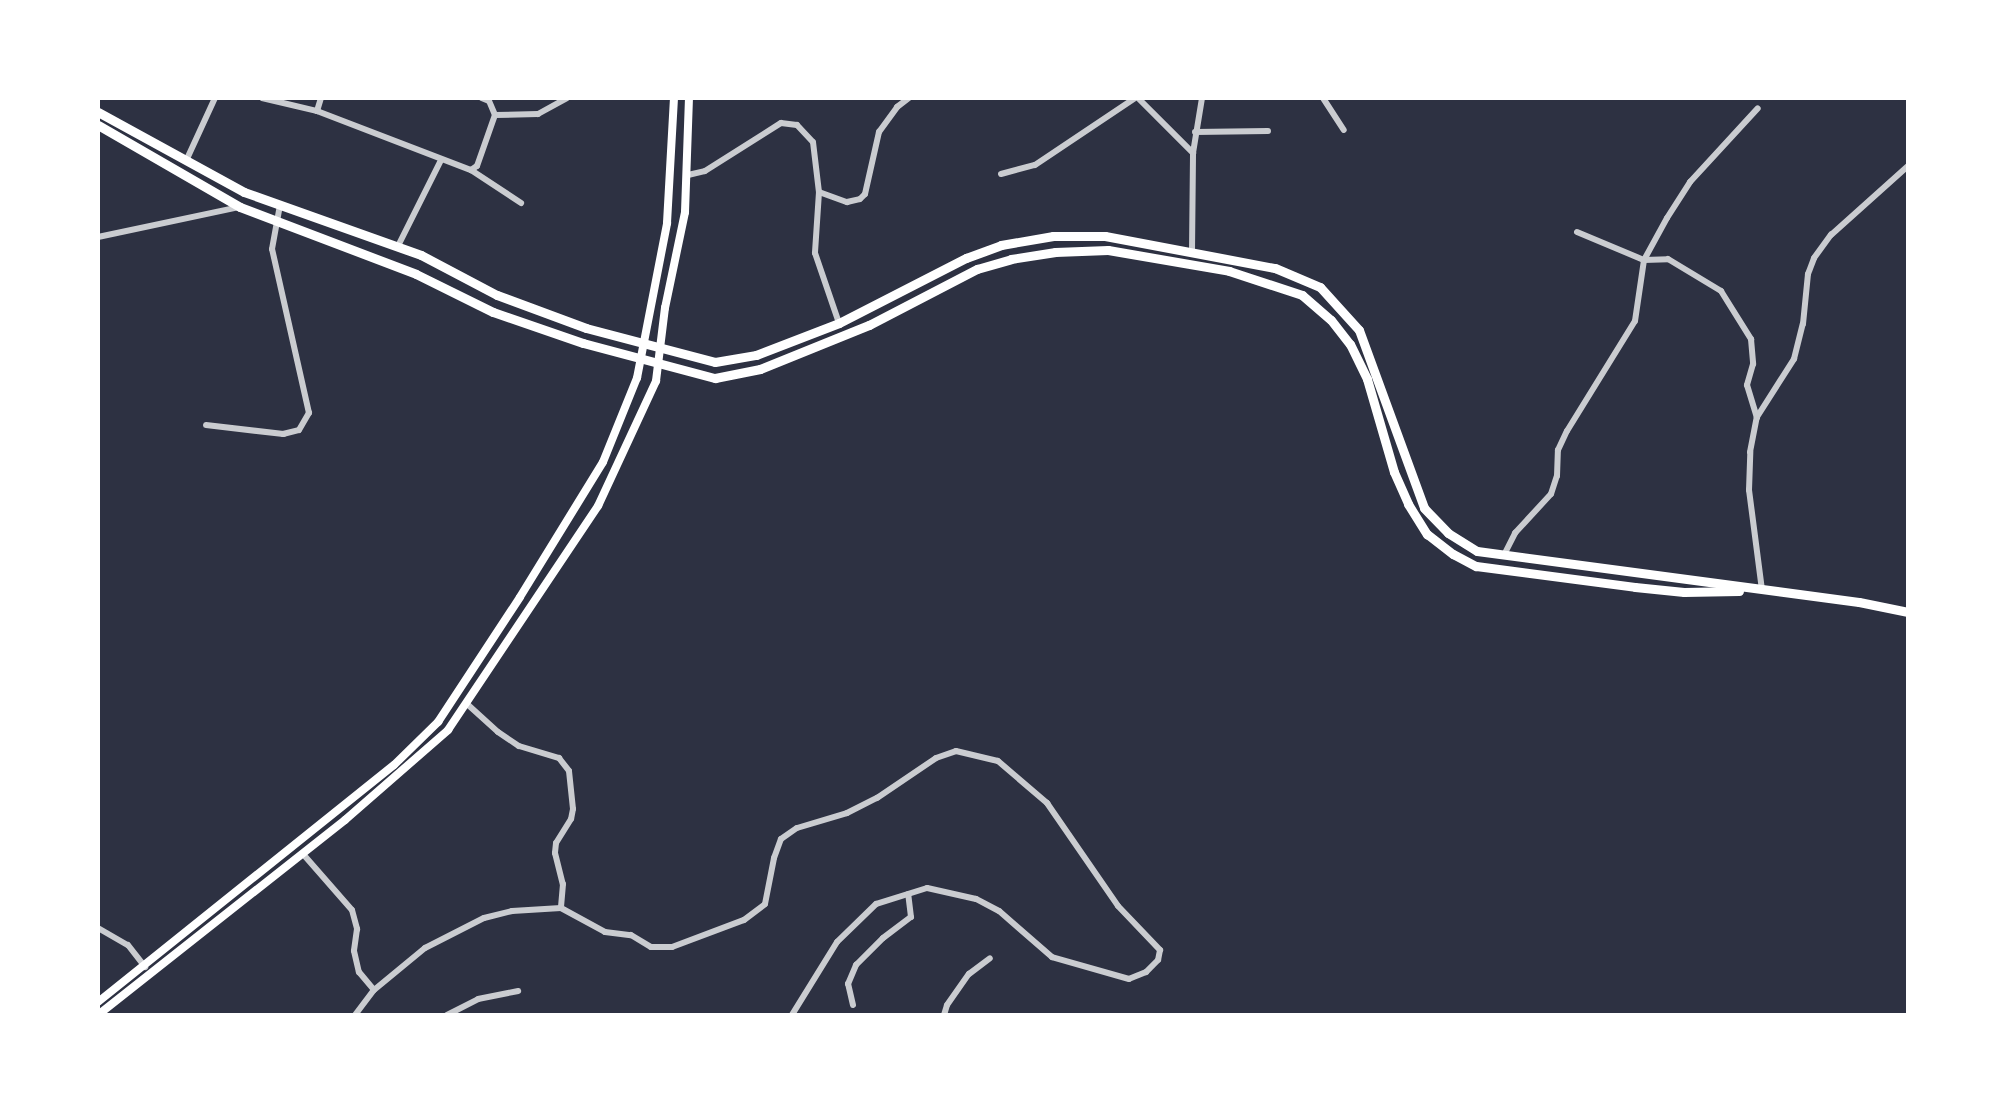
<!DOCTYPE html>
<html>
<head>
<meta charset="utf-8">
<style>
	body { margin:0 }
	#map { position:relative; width:2006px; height:1113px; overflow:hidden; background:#2d3142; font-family:"Sofia Sans Condensed",sans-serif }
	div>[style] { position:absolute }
	.minor>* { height:6px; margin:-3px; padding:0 3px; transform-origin:3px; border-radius:3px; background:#caccd0 }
	.secondary>* { height:8px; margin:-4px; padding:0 4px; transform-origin:4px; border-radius:4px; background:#fff }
	.primary>* { height:9px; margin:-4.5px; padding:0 4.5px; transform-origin:4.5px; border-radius:4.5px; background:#fff }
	span { translate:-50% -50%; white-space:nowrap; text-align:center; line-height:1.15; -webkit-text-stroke:6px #fff; paint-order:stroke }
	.frame { position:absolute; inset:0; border:100px solid #fff; pointer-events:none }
</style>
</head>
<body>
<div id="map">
	<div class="minor">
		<div style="left:262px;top:98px;width:57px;rotate:13.3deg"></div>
		<div style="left:317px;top:111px;width:165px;rotate:21deg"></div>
		<div style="left:471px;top:170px;width:60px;rotate:33.4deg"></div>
		<div style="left:1138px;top:98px;width:78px;rotate:45deg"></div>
		<div style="left:1323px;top:98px;width:38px;rotate:57deg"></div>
		<div style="left:317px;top:111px;width:14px;rotate:-73deg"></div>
		<div style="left:495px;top:115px;width:43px;rotate:-1.3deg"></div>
		<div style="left:538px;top:114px;width:33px;rotate:-29deg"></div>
		<div style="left:1195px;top:132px;width:73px;rotate:-0.8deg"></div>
		<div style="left:186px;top:161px;width:69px;rotate:-65.3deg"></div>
		<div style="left:471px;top:170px;width:7px;rotate:-34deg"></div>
		<div style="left:477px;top:166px;width:54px;rotate:-70.6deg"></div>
		<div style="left:495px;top:115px;width:15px;rotate:-113deg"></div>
		<div style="left:489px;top:101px;width:8px;rotate:-157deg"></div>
		<div style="left:1001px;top:174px;width:35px;rotate:-15deg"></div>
		<div style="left:1035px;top:165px;width:120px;rotate:-33.8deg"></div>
		<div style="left:688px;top:175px;width:17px;rotate:-13deg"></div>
		<div style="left:705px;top:171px;width:90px;rotate:-32.3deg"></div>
		<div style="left:781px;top:123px;width:16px;rotate:7deg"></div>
		<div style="left:797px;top:125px;width:23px;rotate:47deg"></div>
		<div style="left:813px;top:142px;width:50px;rotate:83.2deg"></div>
		<div style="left:819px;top:192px;width:61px;rotate:93.8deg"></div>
		<div style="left:815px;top:253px;width:74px;rotate:71.1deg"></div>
		<div style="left:819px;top:192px;width:30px;rotate:20deg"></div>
		<div style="left:847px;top:202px;width:13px;rotate:-13deg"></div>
		<div style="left:860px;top:199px;width:7px;rotate:-45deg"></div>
		<div style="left:865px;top:194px;width:64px;rotate:-77.3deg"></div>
		<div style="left:879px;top:132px;width:31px;rotate:-54deg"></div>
		<div style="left:897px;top:107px;width:15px;rotate:-37deg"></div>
		<div style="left:1577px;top:232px;width:73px;rotate:22.7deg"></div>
		<div style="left:1644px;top:260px;width:24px;rotate:-2deg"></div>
		<div style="left:1668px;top:259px;width:62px;rotate:31.1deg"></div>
		<div style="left:1721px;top:291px;width:57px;rotate:58deg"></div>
		<div style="left:1751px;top:339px;width:25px;rotate:85deg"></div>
		<div style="left:1753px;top:364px;width:22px;rotate:106deg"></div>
		<div style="left:1747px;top:385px;width:34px;rotate:73deg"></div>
		<div style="left:98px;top:237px;width:144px;rotate:-12deg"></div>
		<div style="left:398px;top:246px;width:96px;rotate:-63.4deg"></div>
		<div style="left:1192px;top:251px;width:98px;rotate:-89.4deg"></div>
		<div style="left:1193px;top:153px;width:56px;rotate:-80.7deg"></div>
		<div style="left:206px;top:425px;width:78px;rotate:6.7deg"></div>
		<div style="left:283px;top:434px;width:16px;rotate:-14deg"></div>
		<div style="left:299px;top:430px;width:20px;rotate:-60deg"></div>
		<div style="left:309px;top:413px;width:168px;rotate:-102.7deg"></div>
		<div style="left:272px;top:249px;width:45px;rotate:-79.7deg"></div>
		<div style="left:1504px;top:555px;width:25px;rotate:-63deg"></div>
		<div style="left:1515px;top:533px;width:53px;rotate:-47.3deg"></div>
		<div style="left:1551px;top:494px;width:19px;rotate:-72deg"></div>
		<div style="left:1557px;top:476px;width:26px;rotate:-88deg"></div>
		<div style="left:1558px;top:450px;width:21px;rotate:-65deg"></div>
		<div style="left:1567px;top:431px;width:129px;rotate:-58.3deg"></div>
		<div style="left:1635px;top:321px;width:62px;rotate:-81.6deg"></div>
		<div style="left:1644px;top:260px;width:48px;rotate:-61.3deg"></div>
		<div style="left:1667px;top:218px;width:43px;rotate:-57.4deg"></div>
		<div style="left:1690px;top:182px;width:100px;rotate:-47.4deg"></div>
		<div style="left:1762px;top:590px;width:101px;rotate:-97.4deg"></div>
		<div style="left:1749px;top:490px;width:38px;rotate:-88deg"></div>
		<div style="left:1750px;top:452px;width:36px;rotate:-79deg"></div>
		<div style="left:1757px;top:417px;width:69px;rotate:-57.5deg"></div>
		<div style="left:1794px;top:359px;width:36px;rotate:-76deg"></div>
		<div style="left:1803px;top:324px;width:50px;rotate:-84.3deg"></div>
		<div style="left:1808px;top:274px;width:17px;rotate:-69deg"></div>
		<div style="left:1814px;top:258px;width:29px;rotate:-54deg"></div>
		<div style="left:1831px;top:235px;width:103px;rotate:-41.9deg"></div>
		<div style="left:466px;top:703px;width:43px;rotate:42.2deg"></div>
		<div style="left:498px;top:732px;width:25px;rotate:34deg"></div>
		<div style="left:519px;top:746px;width:42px;rotate:16.7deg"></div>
		<div style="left:559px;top:758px;width:16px;rotate:52deg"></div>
		<div style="left:569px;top:771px;width:38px;rotate:84deg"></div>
		<div style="left:573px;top:809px;width:10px;rotate:101deg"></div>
		<div style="left:571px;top:819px;width:28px;rotate:122deg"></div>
		<div style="left:556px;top:843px;width:10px;rotate:96deg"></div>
		<div style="left:555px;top:853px;width:32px;rotate:76deg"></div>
		<div style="left:563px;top:884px;width:24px;rotate:95deg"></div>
		<div style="left:303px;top:854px;width:74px;rotate:48.8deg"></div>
		<div style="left:352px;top:910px;width:20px;rotate:75deg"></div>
		<div style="left:357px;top:929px;width:22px;rotate:98deg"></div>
		<div style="left:354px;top:951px;width:22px;rotate:77deg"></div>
		<div style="left:359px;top:972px;width:23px;rotate:50deg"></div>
		<div style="left:98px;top:928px;width:34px;rotate:30deg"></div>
		<div style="left:128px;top:945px;width:28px;rotate:52deg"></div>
		<div style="left:853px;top:1005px;width:22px;rotate:-103deg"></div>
		<div style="left:848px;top:984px;width:21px;rotate:-67deg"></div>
		<div style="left:856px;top:965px;width:38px;rotate:-45deg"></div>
		<div style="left:883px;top:938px;width:35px;rotate:-37deg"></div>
		<div style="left:911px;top:917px;width:23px;rotate:-97deg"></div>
		<div style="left:355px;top:1015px;width:31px;rotate:-53deg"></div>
		<div style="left:374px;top:990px;width:66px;rotate:-39.5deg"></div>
		<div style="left:425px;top:948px;width:66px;rotate:-27deg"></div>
		<div style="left:484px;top:918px;width:29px;rotate:-14deg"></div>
		<div style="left:512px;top:911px;width:49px;rotate:-3.5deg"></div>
		<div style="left:561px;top:908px;width:50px;rotate:28.6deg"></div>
		<div style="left:605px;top:932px;width:26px;rotate:7deg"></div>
		<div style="left:631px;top:935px;width:23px;rotate:31deg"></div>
		<div style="left:651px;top:947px;width:21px"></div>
		<div style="left:672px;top:947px;width:77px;rotate:-20.6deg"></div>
		<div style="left:744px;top:920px;width:26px;rotate:-37deg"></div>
		<div style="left:765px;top:904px;width:47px;rotate:-78.9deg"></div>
		<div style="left:774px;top:858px;width:20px;rotate:-70deg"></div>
		<div style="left:781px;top:839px;width:19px;rotate:-35deg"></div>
		<div style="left:797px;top:828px;width:52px;rotate:-16.7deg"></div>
		<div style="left:847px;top:813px;width:34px;rotate:-27deg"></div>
		<div style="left:877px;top:798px;width:71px;rotate:-34.1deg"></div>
		<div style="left:936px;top:758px;width:21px;rotate:-19deg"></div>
		<div style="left:956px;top:751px;width:43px;rotate:13.4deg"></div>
		<div style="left:998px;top:761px;width:65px;rotate:40.6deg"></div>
		<div style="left:1047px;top:803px;width:125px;rotate:55.4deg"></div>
		<div style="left:1118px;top:906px;width:61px;rotate:46.3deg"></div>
		<div style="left:1160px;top:950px;width:10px;rotate:101deg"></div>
		<div style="left:1158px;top:960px;width:17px;rotate:135deg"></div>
		<div style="left:1146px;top:972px;width:18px;rotate:158deg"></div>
		<div style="left:1129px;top:979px;width:80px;rotate:-164.1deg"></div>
		<div style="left:1052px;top:957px;width:70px;rotate:-139deg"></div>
		<div style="left:999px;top:911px;width:26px;rotate:-152deg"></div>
		<div style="left:976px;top:899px;width:50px;rotate:-167.3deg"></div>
		<div style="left:927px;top:888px;width:53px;rotate:162.6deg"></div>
		<div style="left:876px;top:904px;width:54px;rotate:135.7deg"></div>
		<div style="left:837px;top:942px;width:86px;rotate:121.7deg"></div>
		<div style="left:447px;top:1015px;width:35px;rotate:-27deg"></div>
		<div style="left:478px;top:999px;width:41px;rotate:-11.3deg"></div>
		<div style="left:944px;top:1015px;width:10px;rotate:-73deg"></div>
		<div style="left:947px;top:1005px;width:38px;rotate:-55deg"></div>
		<div style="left:969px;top:974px;width:26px;rotate:-37deg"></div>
	</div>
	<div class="secondary">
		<div style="left:98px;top:1002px;width:379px;rotate:-38.7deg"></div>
		<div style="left:394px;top:765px;width:62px;rotate:-44.3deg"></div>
		<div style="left:438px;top:722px;width:149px;rotate:-56.7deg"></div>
		<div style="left:520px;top:597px;width:158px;rotate:-58.4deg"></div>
		<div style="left:603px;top:462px;width:91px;rotate:-68deg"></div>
		<div style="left:637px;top:378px;width:158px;rotate:-79deg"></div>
		<div style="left:667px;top:223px;width:125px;rotate:-86.8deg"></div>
		<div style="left:98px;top:1015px;width:315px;rotate:-38.3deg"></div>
		<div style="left:345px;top:820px;width:137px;rotate:-41.1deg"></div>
		<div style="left:448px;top:730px;width:270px;rotate:-56.2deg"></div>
		<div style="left:598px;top:506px;width:138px;rotate:-65.1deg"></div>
		<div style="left:656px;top:381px;width:74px;rotate:-83deg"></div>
		<div style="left:665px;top:308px;width:98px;rotate:-78.2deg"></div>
		<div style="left:685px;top:212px;width:114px;rotate:-88deg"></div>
	</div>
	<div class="primary">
		<div style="left:98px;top:112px;width:166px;rotate:28.7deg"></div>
		<div style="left:244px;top:192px;width:188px;rotate:19.6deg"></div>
		<div style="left:421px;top:255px;width:86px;rotate:27.8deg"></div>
		<div style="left:497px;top:295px;width:95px;rotate:20.3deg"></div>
		<div style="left:586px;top:328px;width:133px;rotate:14.8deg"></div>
		<div style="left:715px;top:362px;width:42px;rotate:-9.7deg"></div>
		<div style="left:756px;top:355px;width:89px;rotate:-21.1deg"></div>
		<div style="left:839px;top:323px;width:143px;rotate:-27.1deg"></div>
		<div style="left:966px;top:258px;width:37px;rotate:-20deg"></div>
		<div style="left:1001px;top:245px;width:53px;rotate:-9.8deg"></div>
		<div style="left:1053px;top:236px;width:52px"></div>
		<div style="left:1105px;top:236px;width:173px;rotate:10.7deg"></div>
		<div style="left:1275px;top:268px;width:49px;rotate:22.9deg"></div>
		<div style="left:1320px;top:287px;width:58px;rotate:47.8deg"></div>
		<div style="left:1359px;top:330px;width:189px;rotate:69.9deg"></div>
		<div style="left:1424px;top:508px;width:35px;rotate:46deg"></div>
		<div style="left:1448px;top:533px;width:34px;rotate:32deg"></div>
		<div style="left:1477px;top:551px;width:385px;rotate:7.6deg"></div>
		<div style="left:1859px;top:602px;width:50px;rotate:11.5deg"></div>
		<div style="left:98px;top:125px;width:164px;rotate:30deg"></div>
		<div style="left:240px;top:207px;width:188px;rotate:20.8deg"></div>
		<div style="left:416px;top:274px;width:86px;rotate:26.3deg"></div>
		<div style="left:493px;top:312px;width:95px;rotate:19deg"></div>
		<div style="left:583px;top:343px;width:137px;rotate:14.9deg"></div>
		<div style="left:715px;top:378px;width:46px;rotate:-11.3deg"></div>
		<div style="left:760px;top:369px;width:118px;rotate:-22deg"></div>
		<div style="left:869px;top:325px;width:122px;rotate:-27.4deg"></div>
		<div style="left:977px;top:269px;width:35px;rotate:-16deg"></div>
		<div style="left:1011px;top:259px;width:45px;rotate:-9deg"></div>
		<div style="left:1055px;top:252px;width:53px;rotate:-2.2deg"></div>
		<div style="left:1108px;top:250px;width:123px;rotate:9.8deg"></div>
		<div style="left:1229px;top:271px;width:77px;rotate:18.2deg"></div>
		<div style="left:1302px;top:295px;width:38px;rotate:41deg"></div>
		<div style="left:1331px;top:320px;width:31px;rotate:52deg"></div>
		<div style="left:1350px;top:344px;width:39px;rotate:64deg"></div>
		<div style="left:1367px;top:379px;width:97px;rotate:73.8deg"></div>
		<div style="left:1394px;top:472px;width:35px;rotate:66deg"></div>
		<div style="left:1408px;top:504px;width:36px;rotate:58deg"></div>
		<div style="left:1427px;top:534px;width:33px;rotate:38deg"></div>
		<div style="left:1453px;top:554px;width:26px;rotate:28deg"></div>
		<div style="left:1476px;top:566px;width:160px;rotate:7.5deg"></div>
		<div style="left:1635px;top:587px;width:49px;rotate:5.8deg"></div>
		<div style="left:1684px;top:592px;width:55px;rotate:-1deg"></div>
	</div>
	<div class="frame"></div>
</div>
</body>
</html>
